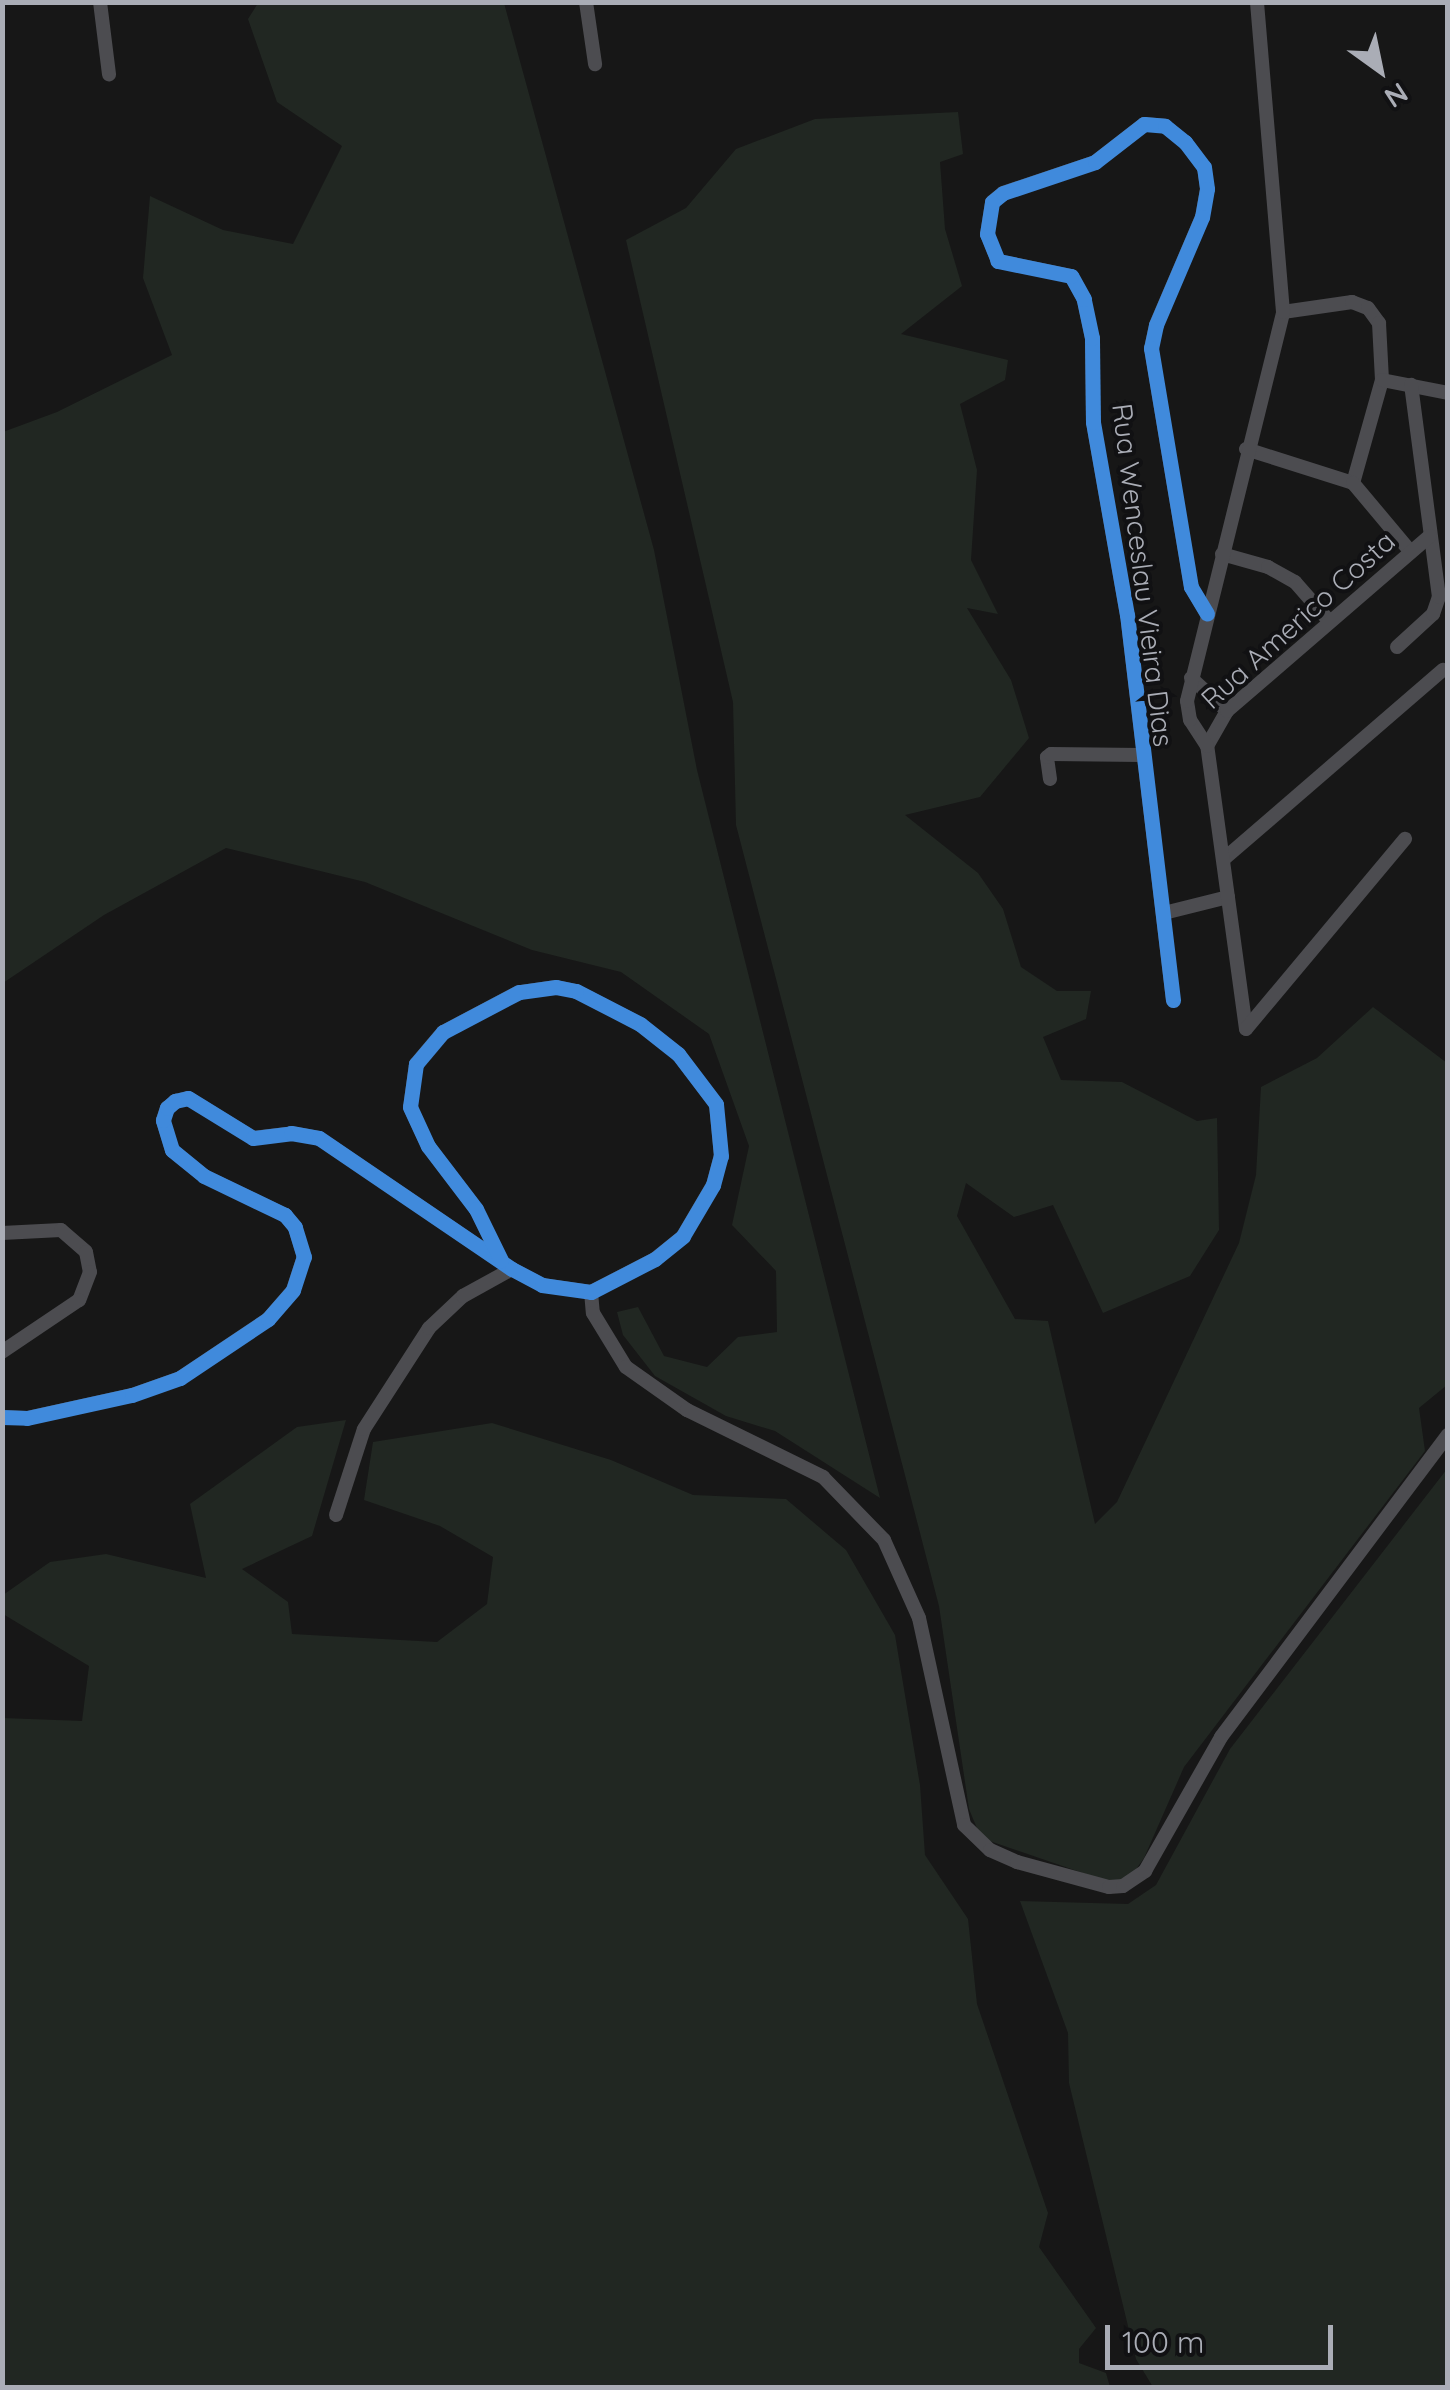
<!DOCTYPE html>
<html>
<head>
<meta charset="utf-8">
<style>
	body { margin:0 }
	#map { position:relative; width:1450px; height:2390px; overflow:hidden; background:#171717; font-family:Quicksand,sans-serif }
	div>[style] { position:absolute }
	.green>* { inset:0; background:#212722 }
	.street>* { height:14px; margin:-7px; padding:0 7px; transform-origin:7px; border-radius:7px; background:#4c4c50 }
	.cycleway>* { height:15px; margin:-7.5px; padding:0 7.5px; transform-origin:7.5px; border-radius:7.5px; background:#408adc }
	span { translate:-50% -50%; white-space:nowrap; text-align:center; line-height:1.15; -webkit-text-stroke:8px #111113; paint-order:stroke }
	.street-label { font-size:28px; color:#aaadb6 }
	.frame { position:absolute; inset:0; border:5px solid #aaadb6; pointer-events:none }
	.north { position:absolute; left:1330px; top:20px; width:100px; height:100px; -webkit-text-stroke:8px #111113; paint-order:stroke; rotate:147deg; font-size:28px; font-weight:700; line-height:40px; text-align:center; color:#aaadb6 }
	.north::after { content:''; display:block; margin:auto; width:35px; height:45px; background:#aaadb6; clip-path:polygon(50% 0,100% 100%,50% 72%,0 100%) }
	.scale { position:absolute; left:1105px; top:2325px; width:228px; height:45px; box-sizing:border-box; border:5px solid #aaadb6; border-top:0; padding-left:12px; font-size:30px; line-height:35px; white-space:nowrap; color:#aaadb6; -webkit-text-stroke:8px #111113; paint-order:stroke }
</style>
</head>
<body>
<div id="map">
	<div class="green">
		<div style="clip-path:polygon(258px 3px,504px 3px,654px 550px,697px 770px,880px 1498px,775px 1431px,726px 1416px,655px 1376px,623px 1335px,617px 1312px,638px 1307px,664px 1356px,707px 1367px,738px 1337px,777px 1332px,776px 1271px,732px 1225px,749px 1146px,709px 1034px,621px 972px,532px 950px,365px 882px,226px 848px,104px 915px,3px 983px,3px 432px,57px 412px,172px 355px,143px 278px,150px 196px,223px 230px,293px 244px,342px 146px,277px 102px,248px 19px)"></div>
		<div style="clip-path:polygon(958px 112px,963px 154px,940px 162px,945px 229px,962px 286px,901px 334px,1008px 360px,1005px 380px,960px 404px,977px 470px,971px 560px,998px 614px,967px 608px,1011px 680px,1029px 738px,980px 797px,905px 815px,978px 873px,1003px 909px,1021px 967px,1057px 991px,1091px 991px,1086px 1019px,1043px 1037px,1061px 1080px,1122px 1082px,1197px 1121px,1217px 1118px,1219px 1230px,1190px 1276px,1103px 1313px,1053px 1205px,1014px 1217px,966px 1183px,957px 1216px,1015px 1319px,1048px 1321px,1095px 1524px,1117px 1502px,1239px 1243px,1256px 1175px,1261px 1087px,1317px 1058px,1373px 1007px,1447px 1063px,1447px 1385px,1419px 1408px,1425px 1451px,1184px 1767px,1144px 1858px,1129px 1879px,1112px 1883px,981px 1838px,969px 1809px,939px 1606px,736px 825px,733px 702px,626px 240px,686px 208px,736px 149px,815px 119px)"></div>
		<div style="clip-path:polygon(346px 1420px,312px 1536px,242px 1569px,288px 1602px,292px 1634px,437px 1642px,487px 1604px,493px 1557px,440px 1526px,364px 1500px,373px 1442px,492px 1423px,611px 1460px,693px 1495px,786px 1499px,846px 1550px,895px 1635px,920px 1785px,925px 1855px,968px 1919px,977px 2004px,1048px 2213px,1039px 2247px,1096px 2328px,1079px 2349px,1079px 2363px,1106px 2373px,1110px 2387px,3px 2387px,3px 1718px,82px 1721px,89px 1666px,3px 1614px,3px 1595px,50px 1562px,106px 1554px,206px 1578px,190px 1504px,297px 1427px)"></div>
		<div style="clip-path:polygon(1447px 1469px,1447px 2387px,1153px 2387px,1136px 2359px,1069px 2083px,1068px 2033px,1020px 1901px,1128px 1904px,1156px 1885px,1230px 1749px)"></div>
	</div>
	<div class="street">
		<div style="left:100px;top:2px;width:73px;rotate:82.9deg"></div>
		<div style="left:586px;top:2px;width:63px;rotate:81.7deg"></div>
		<div style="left:1283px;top:312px;width:70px;rotate:-8.2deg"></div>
		<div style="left:1352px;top:302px;width:17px;rotate:21deg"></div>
		<div style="left:1368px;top:308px;width:19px;rotate:54deg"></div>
		<div style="left:1379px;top:323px;width:57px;rotate:87deg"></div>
		<div style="left:1382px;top:380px;width:107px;rotate:105.7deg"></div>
		<div style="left:1382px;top:380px;width:67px;rotate:11.1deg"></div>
		<div style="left:1246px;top:449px;width:112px;rotate:17.6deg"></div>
		<div style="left:1353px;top:483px;width:89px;rotate:50deg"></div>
		<div style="left:1222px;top:554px;width:48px;rotate:15.8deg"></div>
		<div style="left:1268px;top:567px;width:31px;rotate:29deg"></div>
		<div style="left:1295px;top:582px;width:52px;rotate:48.9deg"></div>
		<div style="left:1397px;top:647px;width:49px;rotate:-42.5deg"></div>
		<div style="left:1433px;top:614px;width:18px;rotate:-71deg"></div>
		<div style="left:1439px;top:597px;width:214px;rotate:-97.5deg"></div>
		<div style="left:1191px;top:678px;width:49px;rotate:42.5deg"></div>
		<div style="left:1207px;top:746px;width:40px;rotate:-60.3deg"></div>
		<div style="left:1227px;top:711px;width:268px;rotate:-40.8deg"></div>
		<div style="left:1050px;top:779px;width:22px;rotate:-98deg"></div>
		<div style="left:1047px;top:757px;width:5px;rotate:-37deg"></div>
		<div style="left:1051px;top:754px;width:90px;rotate:0.6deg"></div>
		<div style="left:1225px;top:858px;width:288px;rotate:-40.8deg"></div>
		<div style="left:1164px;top:913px;width:66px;rotate:-14deg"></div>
		<div style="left:1173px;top:1000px;width:388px;rotate:-96.8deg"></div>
		<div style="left:1127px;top:615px;width:196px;rotate:-100deg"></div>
		<div style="left:1093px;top:422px;width:84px;rotate:-90.7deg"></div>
		<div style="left:1092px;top:338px;width:40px;rotate:-102deg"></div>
		<div style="left:1084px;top:299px;width:26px;rotate:-119deg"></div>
		<div style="left:1071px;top:276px;width:75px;rotate:-168.4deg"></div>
		<div style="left:998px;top:261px;width:29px;rotate:-112deg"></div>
		<div style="left:987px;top:234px;width:32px;rotate:-81deg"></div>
		<div style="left:992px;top:202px;width:14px;rotate:-39deg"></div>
		<div style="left:1003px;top:193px;width:97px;rotate:-18.6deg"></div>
		<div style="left:1095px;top:162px;width:62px;rotate:-37.8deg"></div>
		<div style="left:1144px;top:124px;width:21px;rotate:5deg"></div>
		<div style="left:1165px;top:126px;width:26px;rotate:39deg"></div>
		<div style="left:1185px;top:142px;width:31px;rotate:53deg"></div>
		<div style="left:1204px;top:167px;width:22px;rotate:82deg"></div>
		<div style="left:1207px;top:189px;width:28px;rotate:100deg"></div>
		<div style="left:1202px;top:217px;width:117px;rotate:113.1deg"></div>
		<div style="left:1156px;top:325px;width:24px;rotate:102deg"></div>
		<div style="left:1151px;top:348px;width:242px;rotate:80.5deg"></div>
		<div style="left:1191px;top:587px;width:31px;rotate:59deg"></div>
		<div style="left:1246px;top:1029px;width:286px;rotate:-97.8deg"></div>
		<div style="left:1207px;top:746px;width:31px;rotate:-123deg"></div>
		<div style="left:1190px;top:720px;width:19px;rotate:-99deg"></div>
		<div style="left:1187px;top:701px;width:401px;rotate:-76.1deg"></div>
		<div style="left:1283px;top:312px;width:311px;rotate:-94.8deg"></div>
		<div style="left:1246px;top:1029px;width:248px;rotate:-50.1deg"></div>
		<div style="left:2px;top:1233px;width:59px;rotate:-2.9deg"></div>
		<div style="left:61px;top:1230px;width:33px;rotate:41deg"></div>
		<div style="left:86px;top:1252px;width:20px;rotate:79deg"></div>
		<div style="left:90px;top:1272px;width:30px;rotate:111deg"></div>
		<div style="left:79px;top:1300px;width:93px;rotate:146deg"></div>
		<div style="left:591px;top:1292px;width:21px;rotate:85deg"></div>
		<div style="left:593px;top:1313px;width:63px;rotate:58.6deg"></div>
		<div style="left:626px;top:1367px;width:75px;rotate:35.2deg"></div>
		<div style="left:687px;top:1410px;width:152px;rotate:26.2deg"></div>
		<div style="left:823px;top:1477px;width:88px;rotate:45.9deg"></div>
		<div style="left:884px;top:1540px;width:85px;rotate:65.8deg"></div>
		<div style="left:919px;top:1618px;width:212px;rotate:77.7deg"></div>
		<div style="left:964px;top:1825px;width:36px;rotate:44deg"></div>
		<div style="left:990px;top:1850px;width:30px;rotate:24deg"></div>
		<div style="left:1017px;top:1862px;width:95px;rotate:15.2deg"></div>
		<div style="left:1109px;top:1887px;width:14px;rotate:-4deg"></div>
		<div style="left:1123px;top:1886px;width:27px;rotate:-34deg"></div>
		<div style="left:1145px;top:1871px;width:154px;rotate:-60.4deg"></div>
		<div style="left:1221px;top:1737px;width:378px;rotate:-53.1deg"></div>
		<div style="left:2px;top:1417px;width:25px;rotate:2deg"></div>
		<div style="left:27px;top:1418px;width:107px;rotate:-12.4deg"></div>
		<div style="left:132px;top:1395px;width:51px;rotate:-19.5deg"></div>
		<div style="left:180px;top:1378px;width:106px;rotate:-33.8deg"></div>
		<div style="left:268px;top:1319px;width:38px;rotate:-49deg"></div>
		<div style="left:293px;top:1290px;width:35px;rotate:-72deg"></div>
		<div style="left:304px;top:1257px;width:31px;rotate:-107deg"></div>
		<div style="left:295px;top:1227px;width:16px;rotate:-130deg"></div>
		<div style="left:285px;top:1215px;width:90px;rotate:-154.3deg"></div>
		<div style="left:204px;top:1176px;width:41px;rotate:-140.9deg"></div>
		<div style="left:172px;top:1150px;width:31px;rotate:-107deg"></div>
		<div style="left:163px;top:1120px;width:13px;rotate:-72deg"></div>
		<div style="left:167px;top:1108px;width:11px;rotate:-41deg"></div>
		<div style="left:175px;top:1101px;width:13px;rotate:-13deg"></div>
		<div style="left:188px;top:1098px;width:76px;rotate:31.6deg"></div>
		<div style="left:253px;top:1138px;width:38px;rotate:-7deg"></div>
		<div style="left:291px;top:1133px;width:28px;rotate:10deg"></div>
		<div style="left:319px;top:1138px;width:233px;rotate:34.2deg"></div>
		<div style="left:512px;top:1269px;width:34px;rotate:28deg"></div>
		<div style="left:542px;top:1285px;width:49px;rotate:8.1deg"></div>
		<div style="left:591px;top:1292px;width:72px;rotate:-27.3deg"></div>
		<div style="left:655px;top:1259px;width:36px;rotate:-39deg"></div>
		<div style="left:683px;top:1236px;width:59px;rotate:-59.5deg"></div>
		<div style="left:713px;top:1185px;width:30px;rotate:-75deg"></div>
		<div style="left:721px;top:1156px;width:52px;rotate:-95.5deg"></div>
		<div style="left:716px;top:1104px;width:63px;rotate:-127.2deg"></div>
		<div style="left:678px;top:1054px;width:48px;rotate:-141.7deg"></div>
		<div style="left:640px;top:1024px;width:72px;rotate:-152.7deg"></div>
		<div style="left:576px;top:991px;width:20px;rotate:-169deg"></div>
		<div style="left:556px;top:987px;width:37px;rotate:172deg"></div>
		<div style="left:519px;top:992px;width:86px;rotate:152.2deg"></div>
		<div style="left:443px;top:1032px;width:42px;rotate:130.2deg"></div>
		<div style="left:416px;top:1064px;width:43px;rotate:97.9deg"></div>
		<div style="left:410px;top:1107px;width:43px;rotate:65.2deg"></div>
		<div style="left:428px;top:1146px;width:79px;rotate:52.7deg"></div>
		<div style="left:476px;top:1209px;width:57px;rotate:63.9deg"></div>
		<div style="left:336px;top:1515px;width:90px;rotate:-72deg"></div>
		<div style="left:364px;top:1429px;width:120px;rotate:-57.2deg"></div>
		<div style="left:429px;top:1328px;width:47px;rotate:-43.3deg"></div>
		<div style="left:463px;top:1296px;width:56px;rotate:-28.9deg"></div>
	</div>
	<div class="cycleway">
		<div style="left:1173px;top:1000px;width:388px;rotate:-96.8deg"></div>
		<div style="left:1127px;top:615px;width:196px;rotate:-100deg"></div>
		<div style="left:1093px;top:422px;width:84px;rotate:-90.7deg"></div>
		<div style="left:1092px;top:338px;width:40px;rotate:-102deg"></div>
		<div style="left:1084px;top:299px;width:26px;rotate:-119deg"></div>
		<div style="left:1071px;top:276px;width:75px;rotate:-168.4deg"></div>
		<div style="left:998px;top:261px;width:29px;rotate:-112deg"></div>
		<div style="left:987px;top:234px;width:32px;rotate:-81deg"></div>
		<div style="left:992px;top:202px;width:14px;rotate:-39deg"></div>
		<div style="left:1003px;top:193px;width:97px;rotate:-18.6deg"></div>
		<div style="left:1095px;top:162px;width:62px;rotate:-37.8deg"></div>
		<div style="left:1144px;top:124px;width:21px;rotate:5deg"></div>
		<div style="left:1165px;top:126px;width:26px;rotate:39deg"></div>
		<div style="left:1185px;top:142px;width:31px;rotate:53deg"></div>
		<div style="left:1204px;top:167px;width:22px;rotate:82deg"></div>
		<div style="left:1207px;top:189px;width:28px;rotate:100deg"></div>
		<div style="left:1202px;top:217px;width:117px;rotate:113.1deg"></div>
		<div style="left:1156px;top:325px;width:24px;rotate:102deg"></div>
		<div style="left:1151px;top:348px;width:242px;rotate:80.5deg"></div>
		<div style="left:1191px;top:587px;width:31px;rotate:59deg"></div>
		<div style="left:2px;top:1417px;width:25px;rotate:2deg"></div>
		<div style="left:27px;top:1418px;width:107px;rotate:-12.4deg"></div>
		<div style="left:132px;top:1395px;width:51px;rotate:-19.5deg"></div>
		<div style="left:180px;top:1378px;width:106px;rotate:-33.8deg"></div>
		<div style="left:268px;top:1319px;width:38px;rotate:-49deg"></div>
		<div style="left:293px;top:1290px;width:35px;rotate:-72deg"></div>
		<div style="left:304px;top:1257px;width:31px;rotate:-107deg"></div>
		<div style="left:295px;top:1227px;width:16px;rotate:-130deg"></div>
		<div style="left:285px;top:1215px;width:90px;rotate:-154.3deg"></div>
		<div style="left:204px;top:1176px;width:41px;rotate:-140.9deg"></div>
		<div style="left:172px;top:1150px;width:31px;rotate:-107deg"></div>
		<div style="left:163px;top:1120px;width:13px;rotate:-72deg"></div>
		<div style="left:167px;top:1108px;width:11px;rotate:-41deg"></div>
		<div style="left:175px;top:1101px;width:13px;rotate:-13deg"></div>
		<div style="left:188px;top:1098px;width:76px;rotate:31.6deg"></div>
		<div style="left:253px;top:1138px;width:38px;rotate:-7deg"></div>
		<div style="left:291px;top:1133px;width:28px;rotate:10deg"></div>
		<div style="left:319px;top:1138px;width:233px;rotate:34.2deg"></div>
		<div style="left:512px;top:1269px;width:34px;rotate:28deg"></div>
		<div style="left:542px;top:1285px;width:49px;rotate:8.1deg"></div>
		<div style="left:591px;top:1292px;width:72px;rotate:-27.3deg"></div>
		<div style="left:655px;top:1259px;width:36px;rotate:-39deg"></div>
		<div style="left:683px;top:1236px;width:59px;rotate:-59.5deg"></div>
		<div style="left:713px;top:1185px;width:30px;rotate:-75deg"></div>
		<div style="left:721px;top:1156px;width:52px;rotate:-95.5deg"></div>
		<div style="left:716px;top:1104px;width:63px;rotate:-127.2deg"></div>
		<div style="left:678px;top:1054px;width:48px;rotate:-141.7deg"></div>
		<div style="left:640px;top:1024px;width:72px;rotate:-152.7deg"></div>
		<div style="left:576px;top:991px;width:20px;rotate:-169deg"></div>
		<div style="left:556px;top:987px;width:37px;rotate:172deg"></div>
		<div style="left:519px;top:992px;width:86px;rotate:152.2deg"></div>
		<div style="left:443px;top:1032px;width:42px;rotate:130.2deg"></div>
		<div style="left:416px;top:1064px;width:43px;rotate:97.9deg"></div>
		<div style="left:410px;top:1107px;width:43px;rotate:65.2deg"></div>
		<div style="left:428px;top:1146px;width:79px;rotate:52.7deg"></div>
		<div style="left:476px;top:1209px;width:57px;rotate:63.9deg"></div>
	</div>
	<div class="street-label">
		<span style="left:1143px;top:575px;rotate:83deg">Rua Wenceslau Vieira Dias</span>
		<span style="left:1298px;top:620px;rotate:-42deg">Rua Americo Costa</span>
	</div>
	<div class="frame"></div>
	<div class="north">N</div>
	<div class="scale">100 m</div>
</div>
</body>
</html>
